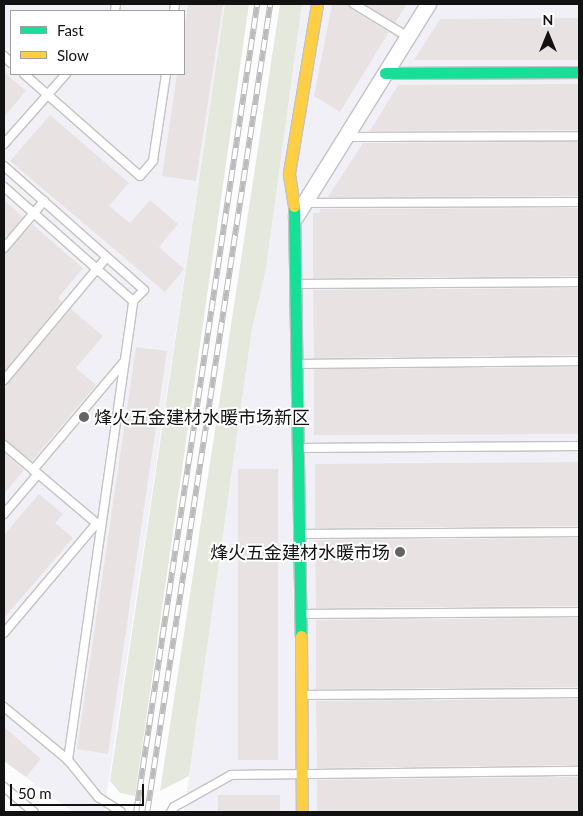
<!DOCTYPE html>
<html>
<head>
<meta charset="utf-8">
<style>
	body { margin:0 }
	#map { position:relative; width:583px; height:816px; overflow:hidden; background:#fcfcfc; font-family:Lato,"Noto Sans SC",sans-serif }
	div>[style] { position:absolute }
	.commercial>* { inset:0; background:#f2f0f7 }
	.green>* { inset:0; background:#e5e8dd }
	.building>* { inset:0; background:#e8e3e2 }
	.roads { filter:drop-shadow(1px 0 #c3c3c3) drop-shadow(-1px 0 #c3c3c3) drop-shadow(0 1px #c3c3c3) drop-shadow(0 -1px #c3c3c3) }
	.lane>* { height:8px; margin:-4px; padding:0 4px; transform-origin:4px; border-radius:4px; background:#fff }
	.street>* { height:15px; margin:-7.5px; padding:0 7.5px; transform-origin:7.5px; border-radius:7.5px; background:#fff }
	.fast>* { height:11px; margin:-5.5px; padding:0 5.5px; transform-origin:5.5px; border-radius:5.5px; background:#16e098 }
	.slow>* { height:11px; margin:-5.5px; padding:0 5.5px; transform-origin:5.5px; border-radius:5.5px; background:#ffcf43 }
	.rail>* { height:5.5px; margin-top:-2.75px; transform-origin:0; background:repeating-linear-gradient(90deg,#fff 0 11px,#bbb 0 22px); box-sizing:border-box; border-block:1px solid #bbb }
	.dots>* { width:14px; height:14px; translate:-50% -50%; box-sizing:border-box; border:2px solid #fff; border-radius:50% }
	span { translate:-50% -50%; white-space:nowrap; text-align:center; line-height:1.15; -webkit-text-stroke:4px #fff; paint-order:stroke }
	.poi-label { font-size:18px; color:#121213 }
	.left { translate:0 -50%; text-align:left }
	.right { translate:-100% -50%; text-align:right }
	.frame { position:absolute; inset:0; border:5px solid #121213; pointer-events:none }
	.legend { position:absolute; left:10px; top:10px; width:175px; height:65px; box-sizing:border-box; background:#fff; border:1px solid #a0a0a1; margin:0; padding:6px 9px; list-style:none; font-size:15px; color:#121213 }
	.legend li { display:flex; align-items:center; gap:10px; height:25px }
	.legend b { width:25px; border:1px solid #a0a0a1 }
	.north { position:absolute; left:523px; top:10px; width:50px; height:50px; -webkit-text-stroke:4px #fff; paint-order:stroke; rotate:0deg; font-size:14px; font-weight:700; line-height:20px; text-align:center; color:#121213 }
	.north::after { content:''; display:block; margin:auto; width:18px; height:22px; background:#121213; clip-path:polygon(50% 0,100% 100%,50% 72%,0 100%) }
	.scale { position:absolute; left:10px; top:784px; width:134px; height:22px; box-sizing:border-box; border:2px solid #121213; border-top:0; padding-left:6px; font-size:15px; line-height:18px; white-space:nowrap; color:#121213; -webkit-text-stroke:4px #fff; paint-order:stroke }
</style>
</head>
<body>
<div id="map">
	<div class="commercial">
		<div style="clip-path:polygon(evenodd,4px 4px,225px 4px,104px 812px,73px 812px,4px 761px,4px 4px,11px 11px,184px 11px,184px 74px,11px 74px,11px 11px)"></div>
		<div style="clip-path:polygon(302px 4px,579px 4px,579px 812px,184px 812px,252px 329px,266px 269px)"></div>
	</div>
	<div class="green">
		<div style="clip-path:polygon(225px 4px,249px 4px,135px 796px,120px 793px,110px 781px)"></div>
		<div style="clip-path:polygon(280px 4px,302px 4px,266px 269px,252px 329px,189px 776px,160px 791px)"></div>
	</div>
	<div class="building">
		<div style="clip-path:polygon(188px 4px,223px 4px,196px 181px,162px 176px,177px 74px,184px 74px,184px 32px)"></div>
		<div style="clip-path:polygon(332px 4px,348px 4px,351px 9px,389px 32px,340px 112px,314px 96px)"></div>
		<div style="clip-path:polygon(364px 4px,407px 4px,395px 23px)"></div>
		<div style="clip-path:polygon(579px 18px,579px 60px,414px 60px,440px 19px)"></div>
		<div style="clip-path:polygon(4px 72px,26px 91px,4px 117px)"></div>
		<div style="clip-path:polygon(579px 84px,579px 130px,370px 131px,398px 85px)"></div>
		<div style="clip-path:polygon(50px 115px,129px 183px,109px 206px,130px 223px,150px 200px,178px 224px,159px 247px,184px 269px,165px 292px,10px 161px)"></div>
		<div style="clip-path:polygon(579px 142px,579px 196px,328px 197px,363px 143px)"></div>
		<div style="clip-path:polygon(4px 200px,23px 217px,4px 240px)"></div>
		<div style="clip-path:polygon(579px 208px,579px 276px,313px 278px,313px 213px,319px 213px,321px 209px)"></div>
		<div style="clip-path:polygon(32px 224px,83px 268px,58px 298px,62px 302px,4px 372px,4px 254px)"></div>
		<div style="clip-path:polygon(579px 288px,579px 355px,314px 358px,313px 290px)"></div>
		<div style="clip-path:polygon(71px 309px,103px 336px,76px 368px,96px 385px,32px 461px,4px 440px,4px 386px)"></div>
		<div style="clip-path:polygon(136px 347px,167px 351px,108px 754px,77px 749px)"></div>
		<div style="clip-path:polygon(579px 367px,579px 434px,314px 435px,314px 369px)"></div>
		<div style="clip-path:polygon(4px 452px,24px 470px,4px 494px)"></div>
		<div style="clip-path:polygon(579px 462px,579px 526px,315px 528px,315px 464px)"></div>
		<div style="clip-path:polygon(238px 469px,278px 469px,278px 760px,238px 760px)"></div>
		<div style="clip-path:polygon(39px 494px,63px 514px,55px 523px,73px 538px,4px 618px,4px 535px)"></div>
		<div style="clip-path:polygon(579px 538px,579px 606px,316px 608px,315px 540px)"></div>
		<div style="clip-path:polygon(579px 618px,579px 687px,316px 689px,316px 620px)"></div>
		<div style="clip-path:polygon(579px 699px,579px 765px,317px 768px,316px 701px)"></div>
		<div style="clip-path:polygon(4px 727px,41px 759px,26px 777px,4px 761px)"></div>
		<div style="clip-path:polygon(579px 777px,579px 812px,317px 812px,317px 780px)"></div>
		<div style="clip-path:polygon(218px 795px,280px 795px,280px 812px,218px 812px)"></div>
	</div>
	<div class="roads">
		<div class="lane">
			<div style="left:354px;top:4px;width:63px;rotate:31.4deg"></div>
			<div style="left:115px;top:11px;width:7px;rotate:-82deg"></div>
			<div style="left:174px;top:11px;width:7px;rotate:-82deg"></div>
			<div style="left:4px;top:56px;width:10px;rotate:45deg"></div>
			<div style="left:24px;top:74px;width:154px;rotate:41.3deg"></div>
			<div style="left:140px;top:176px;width:20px;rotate:-49deg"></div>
			<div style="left:153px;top:161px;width:88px;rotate:-81.5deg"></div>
			<div style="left:345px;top:137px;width:234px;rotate:-0.2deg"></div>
			<div style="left:4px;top:144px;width:94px;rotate:-48.5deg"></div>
			<div style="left:4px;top:166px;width:187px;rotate:41.5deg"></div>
			<div style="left:144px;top:290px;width:16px;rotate:135deg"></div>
			<div style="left:133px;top:301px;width:172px;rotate:-138.5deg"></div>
			<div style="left:304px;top:203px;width:275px;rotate:-0.2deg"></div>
			<div style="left:4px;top:248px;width:62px;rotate:-49.6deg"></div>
			<div style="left:300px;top:284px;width:279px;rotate:-0.4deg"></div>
			<div style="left:300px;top:364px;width:279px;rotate:-0.6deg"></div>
			<div style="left:4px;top:380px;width:160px;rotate:-50.1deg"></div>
			<div style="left:4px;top:445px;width:126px;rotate:40.2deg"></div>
			<div style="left:301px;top:448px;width:278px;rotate:-0.4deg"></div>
			<div style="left:33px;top:470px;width:141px;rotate:-49.9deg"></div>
			<div style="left:4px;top:514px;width:52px;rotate:-49.6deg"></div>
			<div style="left:301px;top:534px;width:278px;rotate:-0.4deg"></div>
			<div style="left:302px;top:614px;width:277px;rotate:-0.4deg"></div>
			<div style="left:4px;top:633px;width:144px;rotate:-49.8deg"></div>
			<div style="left:303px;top:695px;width:276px;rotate:-0.4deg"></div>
			<div style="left:4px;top:707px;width:83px;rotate:39.6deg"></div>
			<div style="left:68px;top:760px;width:48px;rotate:51deg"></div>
			<div style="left:98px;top:797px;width:27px;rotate:33deg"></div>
			<div style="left:68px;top:760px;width:464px;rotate:-81.9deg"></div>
			<div style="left:4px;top:787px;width:39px;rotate:40deg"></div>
			<div style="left:171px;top:812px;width:6px;rotate:-59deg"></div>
			<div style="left:174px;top:807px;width:65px;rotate:-29.3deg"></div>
			<div style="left:231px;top:775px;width:348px;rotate:-0.7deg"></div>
		</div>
		<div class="street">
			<div style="left:296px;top:216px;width:250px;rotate:-58.1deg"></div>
		</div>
		<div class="fast">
			<div style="left:385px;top:73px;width:194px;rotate:-0.3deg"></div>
			<div style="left:294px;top:206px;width:430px;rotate:89.1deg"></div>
		</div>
		<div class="slow">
			<div style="left:294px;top:206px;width:33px;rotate:-99deg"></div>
			<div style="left:289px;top:173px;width:171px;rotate:-80.6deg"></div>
			<div style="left:301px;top:636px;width:176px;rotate:89.7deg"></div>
		</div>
	</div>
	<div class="rail">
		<div style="left:136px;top:812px;width:817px;rotate:-81.48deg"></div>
		<div style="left:147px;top:812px;width:817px;rotate:-81.34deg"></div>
	</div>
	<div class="dots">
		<div style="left:84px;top:417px;background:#646465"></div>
		<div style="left:400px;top:552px;background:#646465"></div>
	</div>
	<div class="poi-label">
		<span class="left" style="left:94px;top:417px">烽火五金建材水暖市场新区</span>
		<span class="right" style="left:390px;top:552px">烽火五金建材水暖市场</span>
	</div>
	<div class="frame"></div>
	<ul class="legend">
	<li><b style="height:6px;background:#16e098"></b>Fast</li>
	<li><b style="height:6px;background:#ffcf43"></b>Slow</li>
	</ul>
	<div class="north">N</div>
	<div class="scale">50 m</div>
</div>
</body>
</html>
